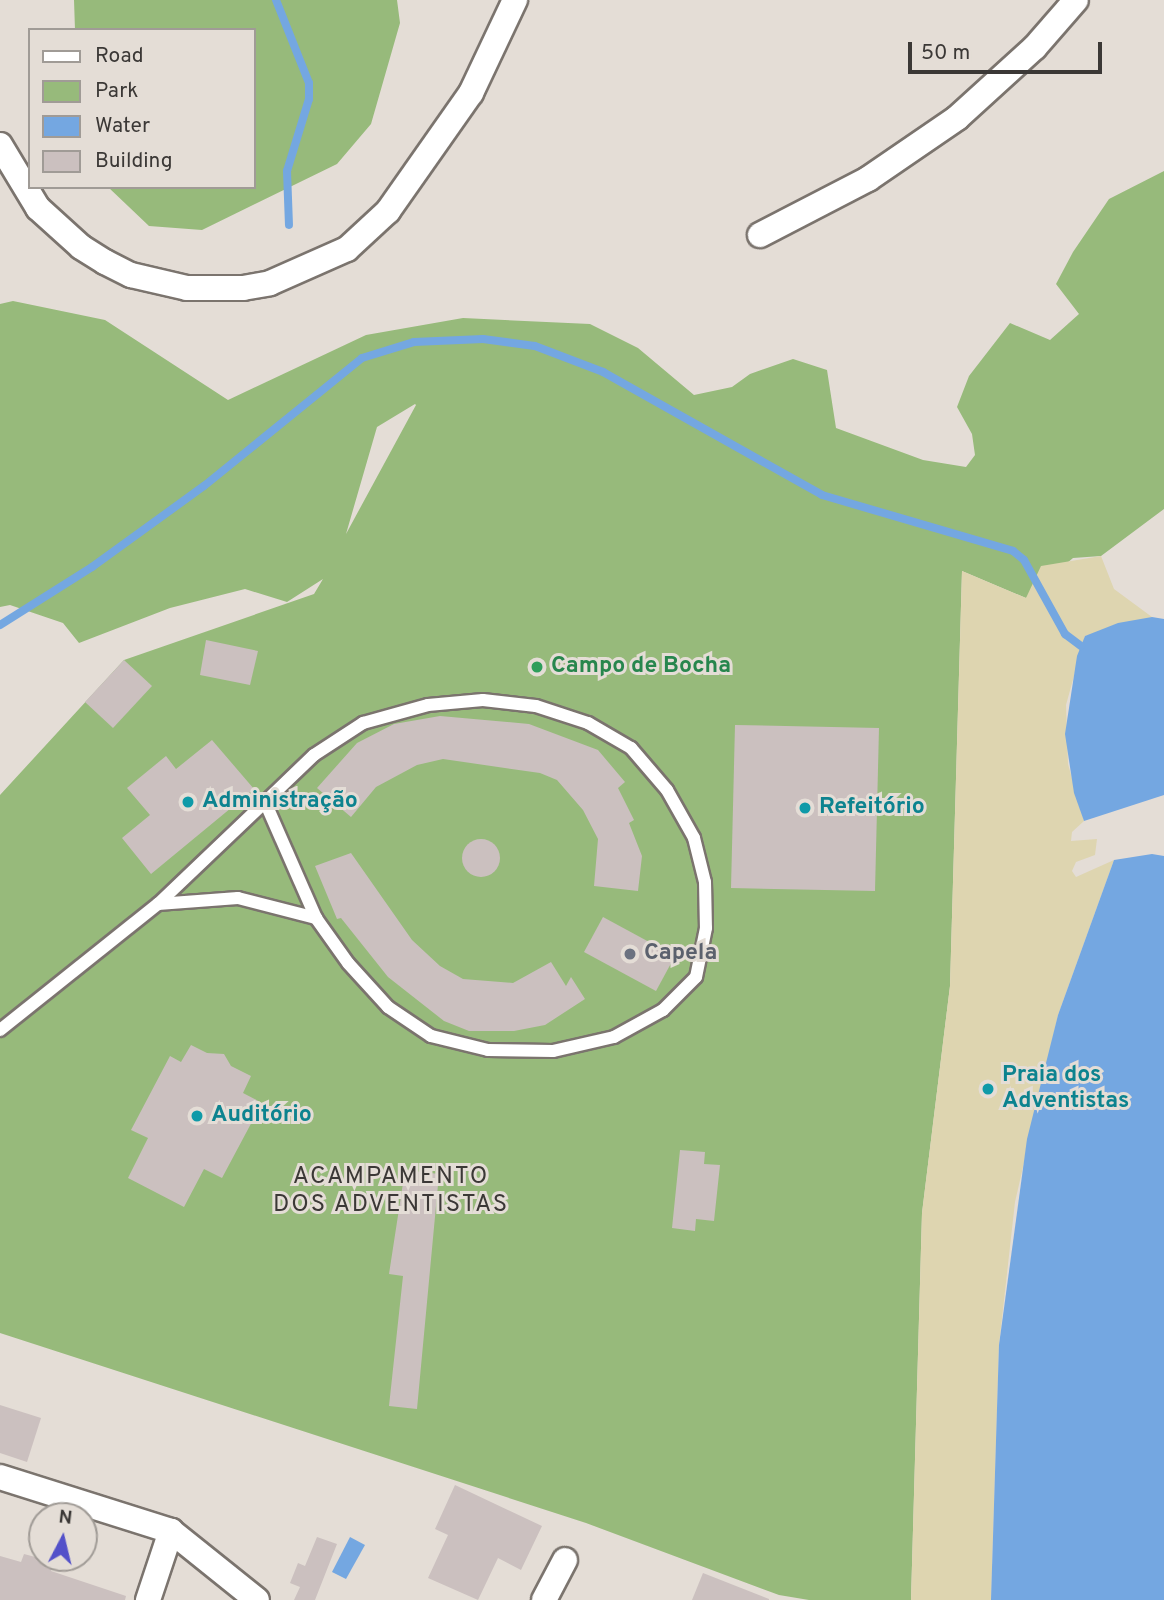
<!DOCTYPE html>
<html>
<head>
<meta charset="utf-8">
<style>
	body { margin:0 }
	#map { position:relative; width:1164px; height:1600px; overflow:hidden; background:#e4ddd6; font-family:Overpass,sans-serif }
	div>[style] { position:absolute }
	.green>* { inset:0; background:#97ba7b }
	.sand>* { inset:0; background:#ded5b0 }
	.water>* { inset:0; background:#74a7e1 }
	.stream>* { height:8px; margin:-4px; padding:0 4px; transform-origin:4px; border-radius:4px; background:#74a7e1 }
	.building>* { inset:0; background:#cbc0bf }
	.round { border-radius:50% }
	.roads { filter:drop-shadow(2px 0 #7b746e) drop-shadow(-2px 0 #7b746e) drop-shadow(0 2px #7b746e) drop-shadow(0 -2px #7b746e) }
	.lane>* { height:12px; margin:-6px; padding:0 6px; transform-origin:6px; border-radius:6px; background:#fff }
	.street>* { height:24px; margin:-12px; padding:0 12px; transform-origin:12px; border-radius:12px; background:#fff }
	.dots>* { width:19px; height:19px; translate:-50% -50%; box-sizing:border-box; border:4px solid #e4ddd6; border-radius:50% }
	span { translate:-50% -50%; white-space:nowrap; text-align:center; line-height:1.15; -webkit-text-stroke:6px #e4ddd6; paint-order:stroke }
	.leisure-label { font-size:23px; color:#27864d; font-weight:700 }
	.left { translate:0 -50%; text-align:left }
	.culture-label { font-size:23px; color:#0d838f; font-weight:700 }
	.worship-label { font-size:23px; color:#5b616d; font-weight:700 }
	.neighbourhood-label { font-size:24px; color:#3b3836; letter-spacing:2px }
	.legend { position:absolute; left:28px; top:28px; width:228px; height:161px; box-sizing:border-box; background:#e4ddd6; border:2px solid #a09b96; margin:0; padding:9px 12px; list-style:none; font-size:21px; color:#3b3836 }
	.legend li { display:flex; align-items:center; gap:14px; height:35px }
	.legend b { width:35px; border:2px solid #a09b96 }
	.north { position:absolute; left:28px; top:1502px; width:70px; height:70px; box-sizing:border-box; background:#e4ddd6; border:2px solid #a09b96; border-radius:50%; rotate:7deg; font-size:19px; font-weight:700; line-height:28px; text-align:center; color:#3b3836 }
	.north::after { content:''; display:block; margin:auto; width:24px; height:32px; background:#5351c9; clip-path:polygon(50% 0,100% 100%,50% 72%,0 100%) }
	.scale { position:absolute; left:908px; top:42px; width:194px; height:32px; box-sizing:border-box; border:4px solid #3b3836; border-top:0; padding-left:9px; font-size:21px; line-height:24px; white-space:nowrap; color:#3b3836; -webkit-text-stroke:5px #e4ddd6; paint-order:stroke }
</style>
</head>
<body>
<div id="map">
	<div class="green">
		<div style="clip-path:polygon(74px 0,397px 0,400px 23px,371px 124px,337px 164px,202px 230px,149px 226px,108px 187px,254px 187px,254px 30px,75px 30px)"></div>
		<div style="clip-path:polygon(evenodd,1164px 171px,1164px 509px,1101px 556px,1073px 558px,1026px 598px,962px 571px,950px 986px,922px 1213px,911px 1600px,809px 1600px,779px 1595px,586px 1523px,0 1333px,0 795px,124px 660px,314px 594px,323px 579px,287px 602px,245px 589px,170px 608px,79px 643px,63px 623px,10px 605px,0 607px,0 304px,13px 301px,105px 320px,228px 400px,366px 335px,463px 318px,590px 324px,638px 348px,694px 395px,732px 387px,750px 374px,793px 359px,827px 370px,836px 428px,923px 460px,966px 467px,975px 455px,972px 434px,957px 407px,969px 376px,1010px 323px,1050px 340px,1079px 314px,1056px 284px,1073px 252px,1109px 199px,1164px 171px,415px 404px,416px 405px,346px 534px,377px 427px,415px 404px)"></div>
	</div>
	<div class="sand">
		<div style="clip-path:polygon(1101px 556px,1114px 589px,1152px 617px,1085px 636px,1066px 705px,1068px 764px,1084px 821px,1072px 832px,1071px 841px,1097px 839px,1095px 855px,1076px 862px,1072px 871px,1076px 877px,1114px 860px,1058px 1015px,1015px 1202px,999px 1345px,991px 1600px,911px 1600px,922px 1213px,950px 986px,962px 571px,1026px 598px,1041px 566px)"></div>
	</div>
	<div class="water">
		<div style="clip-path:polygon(1152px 617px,1164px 619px,1164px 795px,1084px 821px,1074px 793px,1065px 734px,1077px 656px,1085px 636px,1118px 623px)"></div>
		<div style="clip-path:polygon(1152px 854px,1164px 856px,1164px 1600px,991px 1600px,999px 1345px,1027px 1139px,1058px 1015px,1114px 860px)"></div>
		<div style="clip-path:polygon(350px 1537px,365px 1545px,346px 1579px,332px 1572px)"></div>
	</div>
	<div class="stream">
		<div style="left:276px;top:0;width:89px;rotate:68.3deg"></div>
		<div style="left:309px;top:83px;width:16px;rotate:90deg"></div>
		<div style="left:309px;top:99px;width:75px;rotate:107deg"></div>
		<div style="left:287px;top:171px;width:54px;rotate:87.9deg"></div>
		<div style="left:0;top:625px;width:109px;rotate:-32.2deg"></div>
		<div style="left:92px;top:567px;width:138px;rotate:-35.9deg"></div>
		<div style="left:204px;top:486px;width:203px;rotate:-39deg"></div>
		<div style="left:362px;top:358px;width:54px;rotate:-17.1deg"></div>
		<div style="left:414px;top:342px;width:69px;rotate:-2.5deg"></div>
		<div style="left:483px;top:339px;width:52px;rotate:7.7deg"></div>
		<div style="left:535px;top:346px;width:73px;rotate:20.9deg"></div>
		<div style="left:603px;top:372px;width:251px;rotate:29.3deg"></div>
		<div style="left:822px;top:495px;width:199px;rotate:16.3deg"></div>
		<div style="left:1013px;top:551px;width:14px;rotate:39deg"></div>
		<div style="left:1024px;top:560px;width:85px;rotate:61deg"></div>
		<div style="left:1065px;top:634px;width:20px;rotate:37deg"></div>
	</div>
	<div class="building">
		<div style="clip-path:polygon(206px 640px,258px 651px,250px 685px,200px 675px)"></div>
		<div style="clip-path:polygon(124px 660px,152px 686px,113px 728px,85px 702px)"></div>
		<div style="clip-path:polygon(440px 716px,529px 724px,598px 750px,625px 782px,618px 788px,634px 820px,629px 823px,642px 856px,638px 891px,594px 886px,598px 839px,583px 810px,557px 780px,540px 773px,443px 759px,417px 765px,376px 787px,351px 817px,317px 788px,357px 743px,394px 724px)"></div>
		<div style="clip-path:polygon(735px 725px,879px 728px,875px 891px,731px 888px)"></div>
		<div style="clip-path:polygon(212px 740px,254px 789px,151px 874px,122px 838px,150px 815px,127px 788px,166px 756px,176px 769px)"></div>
		<div class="round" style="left:462px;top:839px;width:38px;height:38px"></div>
		<div style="clip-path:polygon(351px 853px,412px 940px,440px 966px,463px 979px,513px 983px,551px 962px,566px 986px,571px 977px,585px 999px,545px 1025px,514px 1031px,469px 1031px,444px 1021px,388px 977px,341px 918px,337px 919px,315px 866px)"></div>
		<div style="clip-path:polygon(603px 917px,675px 956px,656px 991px,584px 952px)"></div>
		<div style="clip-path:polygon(191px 1045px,207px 1053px,224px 1054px,231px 1066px,251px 1076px,243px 1093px,262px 1103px,222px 1178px,204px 1169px,184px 1207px,128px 1178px,148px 1138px,131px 1130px,170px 1056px,181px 1062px)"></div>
		<div style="clip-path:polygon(680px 1150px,705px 1152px,704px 1164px,720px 1165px,714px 1221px,696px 1219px,695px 1231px,672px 1228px)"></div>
		<div style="clip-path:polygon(405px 1170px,439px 1174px,417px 1409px,389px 1406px,403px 1276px,389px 1274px)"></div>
		<div style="clip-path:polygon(0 1405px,41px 1418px,27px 1462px,0 1453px)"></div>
		<div style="clip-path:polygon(455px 1485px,542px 1526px,521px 1570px,498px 1558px,478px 1600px,428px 1578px,448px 1535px,435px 1529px)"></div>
		<div style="clip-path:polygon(317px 1537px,337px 1544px,315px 1600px,294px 1600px,300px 1587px,290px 1583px,298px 1563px,305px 1566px)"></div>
		<div style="clip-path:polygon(24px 1554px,54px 1562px,51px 1571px,126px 1596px,125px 1600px,0 1600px,0 1556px,21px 1562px)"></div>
		<div style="clip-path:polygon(703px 1573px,769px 1599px,769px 1600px,692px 1600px)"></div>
	</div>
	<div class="roads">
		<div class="lane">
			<div style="left:158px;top:904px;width:80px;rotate:-4.3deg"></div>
			<div style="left:238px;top:898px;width:81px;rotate:14.4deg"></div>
			<div style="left:0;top:1030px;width:202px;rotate:-38.6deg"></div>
			<div style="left:158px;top:904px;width:148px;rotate:-43.6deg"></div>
			<div style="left:265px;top:802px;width:68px;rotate:-43.8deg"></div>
			<div style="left:314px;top:755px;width:59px;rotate:-33.1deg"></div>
			<div style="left:363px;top:723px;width:67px;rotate:-15.5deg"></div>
			<div style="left:428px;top:705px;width:55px;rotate:-5.2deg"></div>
			<div style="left:483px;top:700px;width:53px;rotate:6.5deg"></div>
			<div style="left:536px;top:706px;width:55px;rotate:18.1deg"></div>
			<div style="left:588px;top:723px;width:50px;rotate:30.2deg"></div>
			<div style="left:631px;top:748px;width:55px;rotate:49.4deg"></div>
			<div style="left:667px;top:790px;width:55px;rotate:60.6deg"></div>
			<div style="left:694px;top:838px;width:45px;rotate:76deg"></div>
			<div style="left:705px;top:882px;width:46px;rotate:88.8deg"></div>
			<div style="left:706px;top:928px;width:50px;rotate:101.5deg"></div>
			<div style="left:696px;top:977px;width:47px;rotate:135deg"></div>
			<div style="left:663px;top:1010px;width:56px;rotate:151.1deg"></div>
			<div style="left:614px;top:1037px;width:63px;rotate:167.1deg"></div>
			<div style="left:553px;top:1051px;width:65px;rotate:-179.1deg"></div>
			<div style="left:488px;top:1050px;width:59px;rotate:-166.2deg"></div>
			<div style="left:431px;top:1036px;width:52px;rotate:-146deg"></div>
			<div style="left:388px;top:1007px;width:59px;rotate:-132.3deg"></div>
			<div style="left:348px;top:963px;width:55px;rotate:-125.4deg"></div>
			<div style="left:316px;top:918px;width:127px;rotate:-113.7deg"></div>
		</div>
		<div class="street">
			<div style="left:0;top:145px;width:74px;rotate:58.9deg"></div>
			<div style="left:38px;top:208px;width:58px;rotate:42.2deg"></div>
			<div style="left:81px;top:247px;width:28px;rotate:32deg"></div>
			<div style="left:105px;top:262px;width:29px;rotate:27deg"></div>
			<div style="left:131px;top:275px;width:57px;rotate:13.1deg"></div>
			<div style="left:187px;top:288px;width:56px"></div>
			<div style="left:243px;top:288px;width:27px;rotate:-10deg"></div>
			<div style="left:270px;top:283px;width:84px;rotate:-23.8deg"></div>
			<div style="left:347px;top:249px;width:56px;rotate:-42.8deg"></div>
			<div style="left:388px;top:211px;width:144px;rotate:-54.9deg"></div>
			<div style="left:471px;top:93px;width:103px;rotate:-64.7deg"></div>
			<div style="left:760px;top:235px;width:122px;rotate:-27.4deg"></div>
			<div style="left:868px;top:179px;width:108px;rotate:-34.4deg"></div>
			<div style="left:957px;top:118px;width:105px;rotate:-42.3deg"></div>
			<div style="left:1035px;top:47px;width:62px;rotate:-48.9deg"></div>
			<div style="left:0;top:1477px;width:179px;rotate:17.5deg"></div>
			<div style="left:171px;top:1531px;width:110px;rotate:38.7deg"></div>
			<div style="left:148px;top:1600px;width:73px;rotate:-71.6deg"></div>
			<div style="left:544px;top:1600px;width:45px;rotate:-62.3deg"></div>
		</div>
	</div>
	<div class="dots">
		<div style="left:537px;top:667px;background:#2e9e5b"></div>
		<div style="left:188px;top:802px;background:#0f9aa8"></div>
		<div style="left:805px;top:808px;background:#0f9aa8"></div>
		<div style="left:630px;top:954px;background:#6b7280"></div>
		<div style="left:988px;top:1089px;background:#0f9aa8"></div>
		<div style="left:197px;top:1116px;background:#0f9aa8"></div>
	</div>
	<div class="leisure-label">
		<span class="left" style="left:551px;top:667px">Campo de Bocha</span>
	</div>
	<div class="culture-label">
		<span class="left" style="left:202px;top:802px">Administração</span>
		<span class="left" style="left:819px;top:808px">Refeitório</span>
		<span class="left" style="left:1002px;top:1089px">Praia dos<br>Adventistas</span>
		<span class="left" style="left:211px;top:1116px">Auditório</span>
	</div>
	<div class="worship-label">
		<span class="left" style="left:644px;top:954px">Capela</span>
	</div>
	<div class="neighbourhood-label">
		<span style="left:391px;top:1192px">ACAMPAMENTO<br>DOS ADVENTISTAS</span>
	</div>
	<ul class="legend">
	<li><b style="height:9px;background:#fff"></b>Road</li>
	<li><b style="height:19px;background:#97ba7b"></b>Park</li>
	<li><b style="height:19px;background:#74a7e1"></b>Water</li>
	<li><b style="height:19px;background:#cbc0bf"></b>Building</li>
	</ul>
	<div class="north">N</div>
	<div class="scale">50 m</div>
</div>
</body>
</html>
